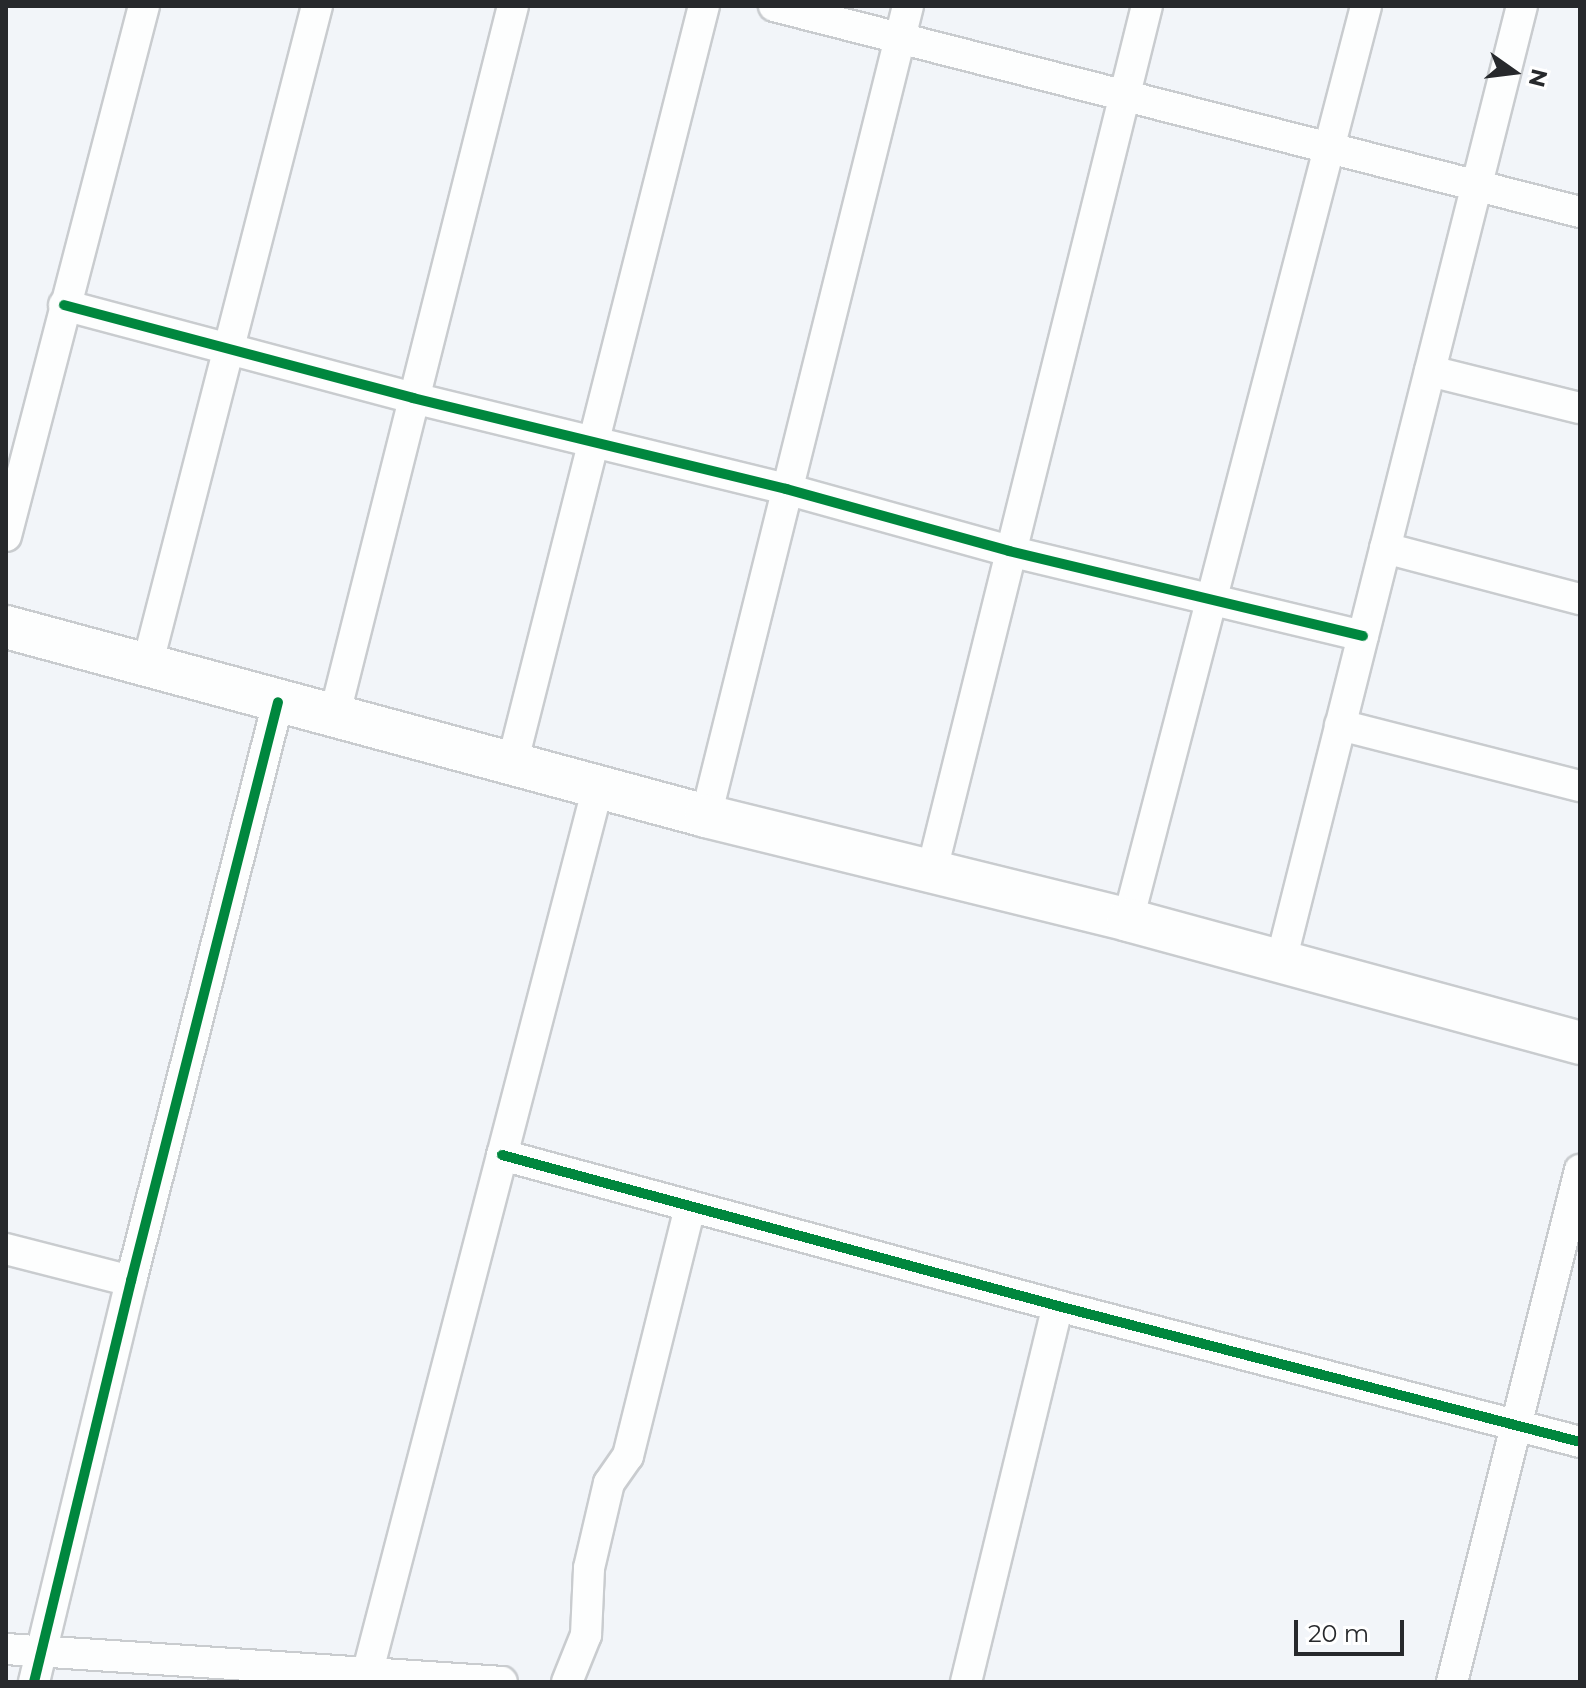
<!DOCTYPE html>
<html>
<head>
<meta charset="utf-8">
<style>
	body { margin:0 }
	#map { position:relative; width:1586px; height:1688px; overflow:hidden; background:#f2f5f9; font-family:Montserrat,sans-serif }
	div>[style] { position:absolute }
	.roads { filter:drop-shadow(2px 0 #c9cccf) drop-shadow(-2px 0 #c9cccf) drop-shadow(0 2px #c9cccf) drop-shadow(0 -2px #c9cccf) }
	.minor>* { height:30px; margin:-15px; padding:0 15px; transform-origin:15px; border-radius:15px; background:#fdfefe }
	.secondary>* { height:42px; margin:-21px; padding:0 21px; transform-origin:21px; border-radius:21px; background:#fdfefe }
	.cycleway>* { height:10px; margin:-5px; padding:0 5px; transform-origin:5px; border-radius:5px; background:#00873e }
	span { translate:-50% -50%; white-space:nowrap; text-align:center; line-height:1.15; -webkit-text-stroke:6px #fff; paint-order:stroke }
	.frame { position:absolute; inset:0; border:8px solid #27292c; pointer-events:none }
	.north { position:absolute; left:1474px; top:32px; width:80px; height:80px; -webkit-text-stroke:6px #fff; paint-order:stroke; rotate:104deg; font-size:22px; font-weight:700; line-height:32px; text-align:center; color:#27292c }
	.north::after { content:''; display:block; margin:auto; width:28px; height:36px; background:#27292c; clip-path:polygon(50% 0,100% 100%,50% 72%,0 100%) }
	.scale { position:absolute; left:1294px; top:1620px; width:110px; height:36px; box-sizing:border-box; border:4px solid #27292c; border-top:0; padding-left:10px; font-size:24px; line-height:28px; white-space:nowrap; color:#27292c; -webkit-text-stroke:6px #fff; paint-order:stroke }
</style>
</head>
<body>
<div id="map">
	<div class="roads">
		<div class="minor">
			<div style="left:774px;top:6px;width:832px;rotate:14.34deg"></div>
			<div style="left:64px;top:305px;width:361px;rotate:14.9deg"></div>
			<div style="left:413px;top:398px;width:384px;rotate:13.7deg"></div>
			<div style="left:786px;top:489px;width:231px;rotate:15.5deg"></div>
			<div style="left:1009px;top:551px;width:364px;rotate:13.5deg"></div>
			<div style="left:1430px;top:371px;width:154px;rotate:13.9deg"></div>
			<div style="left:6px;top:536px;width:548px;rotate:-75.41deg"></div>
			<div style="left:1385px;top:548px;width:202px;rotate:14.7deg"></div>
			<div style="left:147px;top:666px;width:682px;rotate:-75.56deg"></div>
			<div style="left:334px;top:717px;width:733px;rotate:-75.87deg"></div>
			<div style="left:1340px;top:725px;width:248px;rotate:14.3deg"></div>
			<div style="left:512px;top:764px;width:782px;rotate:-75.79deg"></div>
			<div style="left:706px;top:816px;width:835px;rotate:-76deg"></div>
			<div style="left:931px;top:874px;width:894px;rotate:-76.03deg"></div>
			<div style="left:1128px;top:920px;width:944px;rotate:-75.4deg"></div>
			<div style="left:1281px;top:961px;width:985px;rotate:-75.84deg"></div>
			<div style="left:502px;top:1155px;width:576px;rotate:15.19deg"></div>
			<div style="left:1058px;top:1306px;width:539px;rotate:14.6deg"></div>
			<div style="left:6px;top:1249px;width:129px;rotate:14.4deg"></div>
			<div style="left:6px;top:1649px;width:497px;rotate:3.8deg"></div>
			<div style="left:34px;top:1682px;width:413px;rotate:-76.4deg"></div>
			<div style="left:131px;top:1281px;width:597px;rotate:-75.75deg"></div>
			<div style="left:365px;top:1682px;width:925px;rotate:-75.41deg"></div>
			<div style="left:567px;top:1682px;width:51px;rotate:-68deg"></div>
			<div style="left:586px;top:1635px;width:67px;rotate:-87.4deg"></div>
			<div style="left:589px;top:1568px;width:87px;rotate:-76.8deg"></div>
			<div style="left:609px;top:1483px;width:33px;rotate:-55deg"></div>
			<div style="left:628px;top:1456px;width:257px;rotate:-76deg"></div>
			<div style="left:966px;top:1682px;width:387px;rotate:-76.3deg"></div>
			<div style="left:1452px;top:1682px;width:528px;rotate:-75.96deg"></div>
		</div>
		<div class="secondary">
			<div style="left:6px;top:627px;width:725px;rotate:15.11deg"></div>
			<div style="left:706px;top:816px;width:435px;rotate:13.8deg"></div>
			<div style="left:1128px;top:920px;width:468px;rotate:15.2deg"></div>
		</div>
	</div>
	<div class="cycleway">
		<div style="left:64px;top:305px;width:361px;rotate:14.9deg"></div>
		<div style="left:413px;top:398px;width:384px;rotate:13.7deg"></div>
		<div style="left:786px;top:489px;width:231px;rotate:15.5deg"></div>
		<div style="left:1009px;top:551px;width:364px;rotate:13.5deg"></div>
		<div style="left:502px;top:1155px;width:576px;rotate:15.19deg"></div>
		<div style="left:1058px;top:1306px;width:539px;rotate:14.6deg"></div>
		<div style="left:34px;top:1682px;width:413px;rotate:-76.4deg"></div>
		<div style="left:131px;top:1281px;width:597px;rotate:-75.75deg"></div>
	</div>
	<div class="frame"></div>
	<div class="north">N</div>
	<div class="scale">20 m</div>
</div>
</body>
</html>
